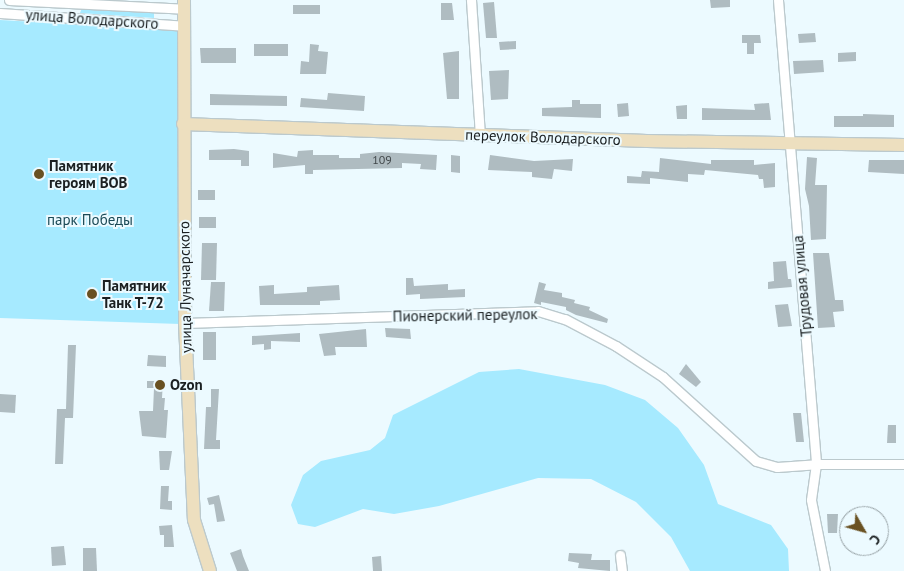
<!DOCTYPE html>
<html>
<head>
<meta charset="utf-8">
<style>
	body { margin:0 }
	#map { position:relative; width:904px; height:571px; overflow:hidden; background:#ecfaff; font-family:"PT Sans",sans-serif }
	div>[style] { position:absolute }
	.green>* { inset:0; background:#a6eaff }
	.building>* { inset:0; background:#afbcc1 }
	.roads { filter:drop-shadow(1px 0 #bbc9cd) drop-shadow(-1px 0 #bbc9cd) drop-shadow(0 1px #bbc9cd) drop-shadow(0 -1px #bbc9cd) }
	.street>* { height:9px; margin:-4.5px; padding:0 4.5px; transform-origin:4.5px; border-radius:4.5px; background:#fff }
	.secondary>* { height:12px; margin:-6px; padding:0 6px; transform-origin:6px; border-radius:6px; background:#eddfbf }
	.dots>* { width:14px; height:14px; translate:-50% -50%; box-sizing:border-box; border:2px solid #ecfaff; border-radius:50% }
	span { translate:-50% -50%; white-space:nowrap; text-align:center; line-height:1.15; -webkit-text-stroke:4px #ecfaff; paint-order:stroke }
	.number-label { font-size:12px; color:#40474a }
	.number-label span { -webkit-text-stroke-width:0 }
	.street-label { font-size:15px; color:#1b2022 }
	.poi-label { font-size:15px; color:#1b2022; font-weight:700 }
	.left { translate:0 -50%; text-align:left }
	.park-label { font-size:15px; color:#1b4a57 }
	.north { position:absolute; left:839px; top:506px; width:50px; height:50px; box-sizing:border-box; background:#ecfaff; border:1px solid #98a3a7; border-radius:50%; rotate:128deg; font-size:14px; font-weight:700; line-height:20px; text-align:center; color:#1b2022 }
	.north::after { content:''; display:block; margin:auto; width:18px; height:22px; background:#695122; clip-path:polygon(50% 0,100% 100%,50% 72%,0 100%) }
</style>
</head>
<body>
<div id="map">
	<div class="green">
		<div style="clip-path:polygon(82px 8px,154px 12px,154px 18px,80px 13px)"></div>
		<div style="clip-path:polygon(0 20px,177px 30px,180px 324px,0 318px)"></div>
		<div style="clip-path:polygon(519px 369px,605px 385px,645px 400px,678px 428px,704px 465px,718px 504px,771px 525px,788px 549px,789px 571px,690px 571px,671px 537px,636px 502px,591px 479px,538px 478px,439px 506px,394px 514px,363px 509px,315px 527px,298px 524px,291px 505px,303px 475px,321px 461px,370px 450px,385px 438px,393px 415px,479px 372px)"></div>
	</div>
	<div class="building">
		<div style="clip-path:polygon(710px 0,730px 0,730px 7px,711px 8px)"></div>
		<div style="clip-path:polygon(494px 2px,497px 38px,486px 38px,483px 3px)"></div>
		<div style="clip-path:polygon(441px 3px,452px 3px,454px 20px,441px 20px)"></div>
		<div style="clip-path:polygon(293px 5px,320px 5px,320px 14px,293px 14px)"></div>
		<div style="clip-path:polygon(815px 33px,816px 42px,799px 43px,798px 34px)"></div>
		<div style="clip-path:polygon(742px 35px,760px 35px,761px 43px,754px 43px,754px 54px,747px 54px,747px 43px,742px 43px)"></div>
		<div style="clip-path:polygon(516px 41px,516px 49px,500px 50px,499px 42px)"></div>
		<div style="clip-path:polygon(254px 44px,288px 44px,288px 56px,254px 56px)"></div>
		<div style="clip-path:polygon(310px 44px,319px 45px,318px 51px,328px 52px,326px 74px,300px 74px,301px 61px,309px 62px)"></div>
		<div style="clip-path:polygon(200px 48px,236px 48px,236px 63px,201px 63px)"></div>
		<div style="clip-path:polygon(459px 51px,459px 99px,447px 99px,443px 53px)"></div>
		<div style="clip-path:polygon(856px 52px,856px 61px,838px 62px,838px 53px)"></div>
		<div style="clip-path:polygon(823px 60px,824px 72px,794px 74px,793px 61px)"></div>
		<div style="clip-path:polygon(509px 70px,508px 99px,491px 100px,489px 71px)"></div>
		<div style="clip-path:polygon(328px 93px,365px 96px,364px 111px,300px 107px,301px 98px,327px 100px)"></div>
		<div style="clip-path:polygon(210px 94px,287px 96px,287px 106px,210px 105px)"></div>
		<div style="clip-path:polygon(572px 100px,580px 100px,580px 104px,601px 104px,601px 118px,542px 116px,542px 108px,572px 107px)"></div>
		<div style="clip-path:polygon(628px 103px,629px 116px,618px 117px,617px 104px)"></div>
		<div style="clip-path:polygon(769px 103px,771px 120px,702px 120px,702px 108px,755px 110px,754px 104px)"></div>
		<div style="clip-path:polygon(687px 105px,687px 119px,677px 119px,676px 106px)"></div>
		<div style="clip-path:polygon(863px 114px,894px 115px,894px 127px,834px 127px,834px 116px,863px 116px)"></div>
		<div style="clip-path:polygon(234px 149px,249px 151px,249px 166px,241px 166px,241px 160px,209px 160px,209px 150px)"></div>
		<div style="clip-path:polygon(313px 150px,313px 155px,339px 155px,339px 158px,360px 158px,360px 154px,379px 152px,437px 155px,436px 170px,420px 169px,421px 164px,402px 163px,402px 168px,313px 170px,313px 174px,305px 174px,305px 165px,273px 168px,273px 153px,297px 157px,298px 151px)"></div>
		<div style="clip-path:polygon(451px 155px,460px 156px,460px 173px,451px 172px)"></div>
		<div style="clip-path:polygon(490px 155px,534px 161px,573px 159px,572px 171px,554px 169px,552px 179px,532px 177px,532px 172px,488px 170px)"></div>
		<div style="clip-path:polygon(807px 157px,817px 158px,815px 185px,827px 185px,826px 239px,811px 240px,809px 206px,805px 189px)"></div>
		<div style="clip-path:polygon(660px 158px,711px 164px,711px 160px,754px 160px,754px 165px,775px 163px,775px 187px,764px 188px,763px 179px,759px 179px,758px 175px,705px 170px,704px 175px,688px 174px,688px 182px,650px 178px,650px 184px,627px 183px,627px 176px,641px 177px,642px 171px,659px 172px)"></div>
		<div style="clip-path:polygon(869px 160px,904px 160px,904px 174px,868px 172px)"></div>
		<div style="clip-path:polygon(198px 190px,215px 190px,215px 200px,198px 200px)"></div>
		<div style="clip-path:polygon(199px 217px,216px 217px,216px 228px,199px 228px)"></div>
		<div style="clip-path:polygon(202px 243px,217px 243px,216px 280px,201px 280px)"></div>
		<div style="clip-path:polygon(813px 253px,829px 253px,835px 300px,843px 300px,844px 311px,833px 312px,835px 327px,818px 328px)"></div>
		<div style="clip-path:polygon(786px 261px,788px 279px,791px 279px,792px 287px,768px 289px,768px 282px,774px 281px,773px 262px)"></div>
		<div style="clip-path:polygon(406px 278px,413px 278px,414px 286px,448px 284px,448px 290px,465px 289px,465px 297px,420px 299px,420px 294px,406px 295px)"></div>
		<div style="clip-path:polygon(211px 282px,225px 282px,224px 311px,209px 311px)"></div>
		<div style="clip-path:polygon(539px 282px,546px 284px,544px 290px,562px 293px,562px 297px,575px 300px,574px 303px,590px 307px,589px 310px,608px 319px,607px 323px,576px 315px,566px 310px,566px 307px,541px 302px,541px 305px,534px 303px)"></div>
		<div style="clip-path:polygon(274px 285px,274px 294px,307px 292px,307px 287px,339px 285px,340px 300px,320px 301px,320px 305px,260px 305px,259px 286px)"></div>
		<div style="clip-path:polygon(788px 304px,792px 326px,778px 327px,775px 305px)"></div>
		<div style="clip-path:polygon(385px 328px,410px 329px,411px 339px,386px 337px)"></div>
		<div style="clip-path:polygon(366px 329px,367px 347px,335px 347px,336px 355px,324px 356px,319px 334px)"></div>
		<div style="clip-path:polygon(203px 332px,216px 332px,216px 360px,203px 360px)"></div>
		<div style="clip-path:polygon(300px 333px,300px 342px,271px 341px,271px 349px,264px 350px,264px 344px,252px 345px,252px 336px)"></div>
		<div style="clip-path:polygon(68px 345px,76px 345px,73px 418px,65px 418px,63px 464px,55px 464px,57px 409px,66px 409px)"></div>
		<div style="clip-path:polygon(148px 355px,166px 356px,166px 367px,147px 366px)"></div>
		<div style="clip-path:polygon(686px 364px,701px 382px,696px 387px,679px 374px)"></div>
		<div style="clip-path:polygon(147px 381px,163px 381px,162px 398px,165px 398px,164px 410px,168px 410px,166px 438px,142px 436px,139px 411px,153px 411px,154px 388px,147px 388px)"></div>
		<div style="clip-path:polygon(211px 389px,219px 389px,216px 440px,220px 440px,220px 449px,204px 449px,206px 407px,211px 407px)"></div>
		<div style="clip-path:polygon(0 394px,16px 395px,15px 413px,0 412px)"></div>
		<div style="clip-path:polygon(793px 413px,801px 413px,804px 442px,796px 442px)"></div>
		<div style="clip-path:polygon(888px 425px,896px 425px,896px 443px,887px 443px)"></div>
		<div style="clip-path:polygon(159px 451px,172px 451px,169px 470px,160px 470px)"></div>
		<div style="clip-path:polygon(161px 486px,169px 486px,168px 501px,172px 501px,172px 510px,160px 509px)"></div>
		<div style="clip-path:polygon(219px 495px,225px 521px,217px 522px,214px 504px,209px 505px,207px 498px)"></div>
		<div style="clip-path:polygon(827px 514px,838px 514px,837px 533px,828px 533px)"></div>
		<div style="clip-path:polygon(172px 525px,174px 547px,164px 547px,164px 535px,160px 535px,159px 526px)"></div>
		<div style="clip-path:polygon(64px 546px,66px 565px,52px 566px,51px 547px)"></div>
		<div style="clip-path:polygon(83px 548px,96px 548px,97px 571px,83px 571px)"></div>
		<div style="clip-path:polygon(241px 549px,243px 556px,249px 571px,237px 571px,230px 553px)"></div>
		<div style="clip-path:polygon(569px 553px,592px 554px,591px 560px,610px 560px,610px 571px,578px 568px,579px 563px,568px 561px)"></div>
		<div style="clip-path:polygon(381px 556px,382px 571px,373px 571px,372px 557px)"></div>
	</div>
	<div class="roads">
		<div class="street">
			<div style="left:9px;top:0;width:175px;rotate:2.9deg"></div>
			<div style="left:471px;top:0;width:135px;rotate:86.2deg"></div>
			<div style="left:778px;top:0;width:466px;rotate:85.3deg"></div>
			<div style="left:816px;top:464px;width:36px;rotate:98deg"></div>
			<div style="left:811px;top:500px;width:72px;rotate:78.8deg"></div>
			<div style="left:0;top:13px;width:184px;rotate:4deg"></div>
			<div style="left:185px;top:323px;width:353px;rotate:-1.9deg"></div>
			<div style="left:538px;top:311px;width:28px;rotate:17deg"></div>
			<div style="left:565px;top:319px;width:58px;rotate:27.9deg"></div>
			<div style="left:616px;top:346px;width:56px;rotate:33.4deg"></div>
			<div style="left:663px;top:377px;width:125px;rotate:42.1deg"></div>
			<div style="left:756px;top:461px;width:22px;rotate:16deg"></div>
			<div style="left:777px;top:467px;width:39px;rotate:-4deg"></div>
			<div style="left:816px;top:464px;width:88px"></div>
			<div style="left:620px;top:555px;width:16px;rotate:83deg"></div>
		</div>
		<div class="secondary">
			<div style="left:184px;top:0;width:323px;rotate:89.8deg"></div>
			<div style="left:185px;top:323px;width:197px;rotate:87.4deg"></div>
			<div style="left:194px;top:520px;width:53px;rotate:72.6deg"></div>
			<div style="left:183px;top:124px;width:464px;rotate:2.1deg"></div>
			<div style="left:647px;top:141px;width:257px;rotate:0.9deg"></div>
		</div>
	</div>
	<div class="dots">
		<div style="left:39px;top:174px;background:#695122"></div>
		<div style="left:92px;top:294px;background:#695122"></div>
		<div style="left:160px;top:385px;background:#695122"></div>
	</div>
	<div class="number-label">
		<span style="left:382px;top:160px">109</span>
	</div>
	<div class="street-label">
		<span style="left:92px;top:19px;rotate:4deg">улица Володарского</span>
		<span style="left:543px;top:137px;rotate:2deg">переулок Володарского</span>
		<span style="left:802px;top:286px;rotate:-95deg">Трудовая улица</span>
		<span style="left:185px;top:287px;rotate:-91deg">улица Луначарского</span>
		<span style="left:465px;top:315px;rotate:-1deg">Пионерский переулок</span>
	</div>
	<div class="poi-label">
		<span class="left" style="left:49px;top:174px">Памятник<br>героям ВОВ</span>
		<span class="left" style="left:102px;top:294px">Памятник<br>Танк Т-72</span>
		<span class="left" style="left:170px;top:385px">Ozon</span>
	</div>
	<div class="park-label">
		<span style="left:90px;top:220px">парк Победы</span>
	</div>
	<div class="north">С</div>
</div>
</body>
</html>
